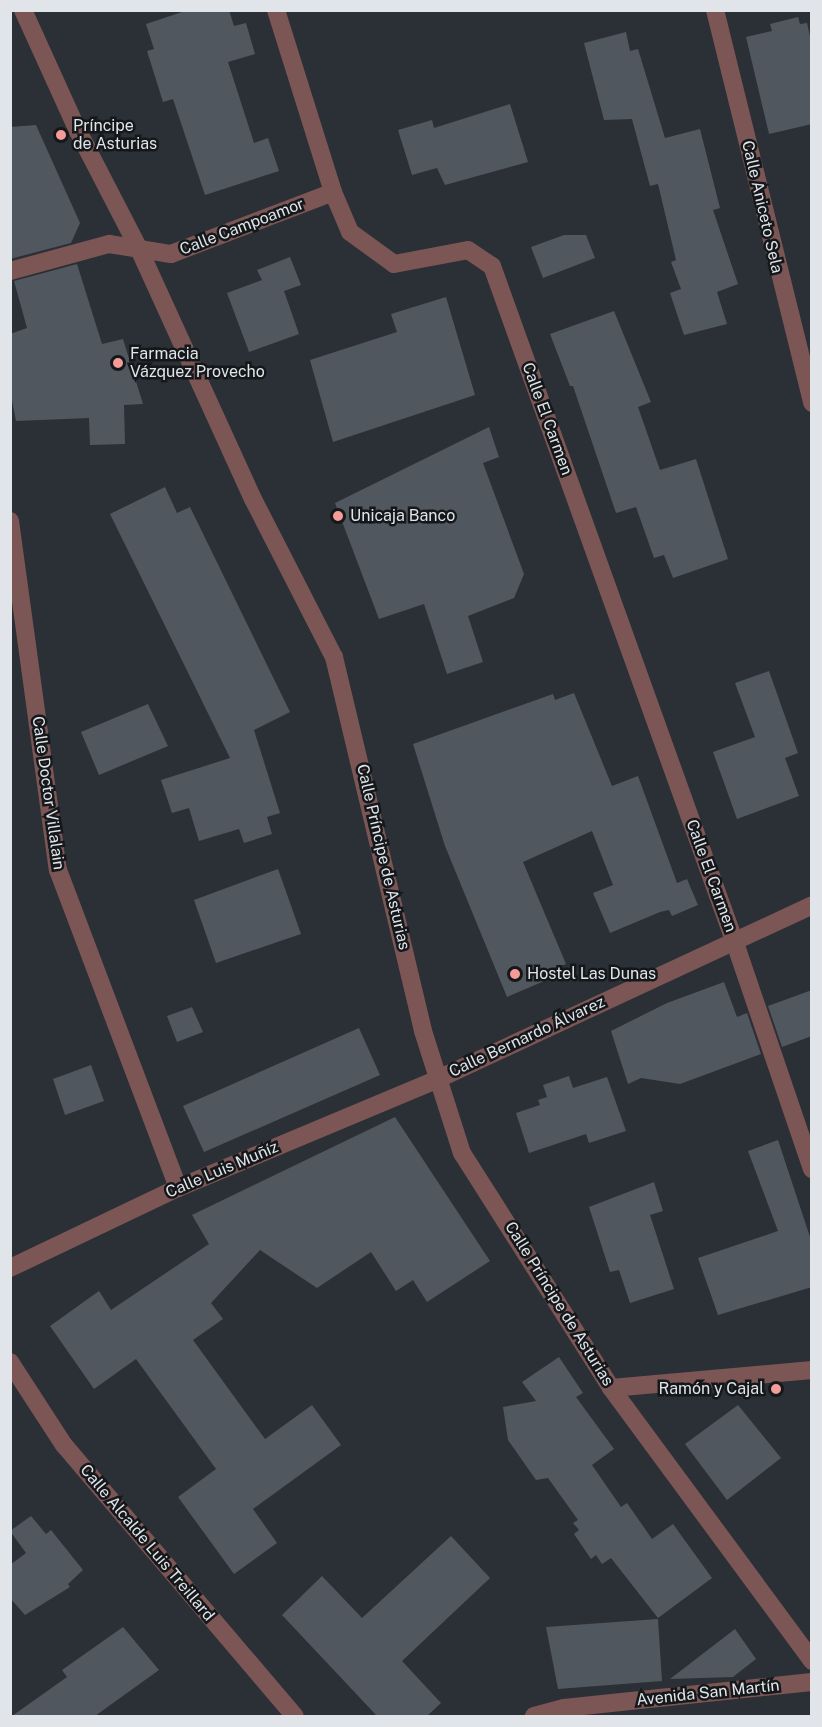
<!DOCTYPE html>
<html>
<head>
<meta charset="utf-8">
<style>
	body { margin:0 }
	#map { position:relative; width:822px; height:1727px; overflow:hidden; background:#2b3036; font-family:"Public Sans",sans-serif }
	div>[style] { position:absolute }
	.building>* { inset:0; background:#51575e }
	.minor>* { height:18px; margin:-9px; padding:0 9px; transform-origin:9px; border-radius:9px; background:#7c5655 }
	.dots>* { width:16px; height:16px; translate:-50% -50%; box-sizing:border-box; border:3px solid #15181b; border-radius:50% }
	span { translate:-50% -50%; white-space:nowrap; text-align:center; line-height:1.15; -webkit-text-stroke:5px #15181b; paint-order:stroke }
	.poi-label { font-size:16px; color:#e1e4e9 }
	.left { translate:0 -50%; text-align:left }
	.right { translate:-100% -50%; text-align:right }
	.street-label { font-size:16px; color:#e1e4e9 }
	.frame { position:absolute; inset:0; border:12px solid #e1e4e9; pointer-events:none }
</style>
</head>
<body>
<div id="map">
	<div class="building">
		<div style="clip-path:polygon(188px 10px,229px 10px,234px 26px,246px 23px,255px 54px,228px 62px,254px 143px,268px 138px,279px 171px,205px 195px,173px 99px,163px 102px,147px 51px,154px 49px,146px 24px)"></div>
		<div style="clip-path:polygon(798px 17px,800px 24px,807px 23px,812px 45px,812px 124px,769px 134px,746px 37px,772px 31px,770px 24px)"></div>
		<div style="clip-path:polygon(626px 32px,630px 51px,638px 49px,665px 138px,700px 129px,720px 208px,713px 210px,738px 284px,717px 292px,727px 324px,684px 335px,670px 293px,681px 289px,671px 262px,676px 260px,658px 184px,650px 186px,632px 119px,604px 120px,584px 43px)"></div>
		<div style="clip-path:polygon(510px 104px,528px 162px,445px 185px,437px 168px,412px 175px,398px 130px,432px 120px,434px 128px)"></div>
		<div style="clip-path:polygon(36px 125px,80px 223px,71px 243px,10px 259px,10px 127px)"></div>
		<div style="clip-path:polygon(564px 235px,586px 235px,595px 258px,543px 278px,531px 247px)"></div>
		<div style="clip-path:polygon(290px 257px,301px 285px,284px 291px,299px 334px,249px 352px,227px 293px,262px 280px,257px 270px)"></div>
		<div style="clip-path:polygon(77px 264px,102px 344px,123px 339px,143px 404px,124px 405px,125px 444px,90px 445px,89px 418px,16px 421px,10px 390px,10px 334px,27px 328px,14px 281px)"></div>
		<div style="clip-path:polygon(446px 297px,475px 395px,333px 442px,310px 360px,397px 332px,391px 314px)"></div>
		<div style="clip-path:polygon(614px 311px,651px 402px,638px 407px,660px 470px,696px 459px,728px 559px,673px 578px,664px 555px,654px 558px,636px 507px,616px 513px,573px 386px,570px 386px,550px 334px)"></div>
		<div style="clip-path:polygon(489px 427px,499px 457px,483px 463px,524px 574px,514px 598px,468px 616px,483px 662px,447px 674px,424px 604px,379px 619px,335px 503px)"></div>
		<div style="clip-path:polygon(165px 487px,177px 513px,190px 507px,290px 712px,254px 730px,280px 813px,267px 817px,272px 834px,244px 843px,239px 829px,199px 841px,189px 808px,172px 813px,161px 780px,230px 758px,110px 514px)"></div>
		<div style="clip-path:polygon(769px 671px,798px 753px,785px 758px,799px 796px,737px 819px,713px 752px,755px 737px,735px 683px)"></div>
		<div style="clip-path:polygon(574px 693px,612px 786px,638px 776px,677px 883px,687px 879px,698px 905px,672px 916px,669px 910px,660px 912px,610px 933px,593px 893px,613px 885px,592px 831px,523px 862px,566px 964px,546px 972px,549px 979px,507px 997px,445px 846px,413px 744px,553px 694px,555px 700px)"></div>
		<div style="clip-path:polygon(148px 704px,168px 746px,99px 775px,81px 732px)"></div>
		<div style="clip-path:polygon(278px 869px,301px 934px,216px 963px,194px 900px)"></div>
		<div style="clip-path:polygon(724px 982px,737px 1017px,747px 1013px,761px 1054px,680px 1084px,641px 1078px,628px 1084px,611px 1031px,667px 1003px)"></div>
		<div style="clip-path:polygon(812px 990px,812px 1036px,782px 1047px,768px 1006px)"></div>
		<div style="clip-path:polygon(192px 1007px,203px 1032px,177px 1042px,167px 1016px)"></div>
		<div style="clip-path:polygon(359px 1028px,380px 1075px,204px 1152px,183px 1106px)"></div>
		<div style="clip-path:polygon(91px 1065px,104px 1101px,65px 1115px,53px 1079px)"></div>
		<div style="clip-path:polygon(569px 1076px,573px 1088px,607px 1077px,626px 1131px,589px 1143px,586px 1134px,529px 1153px,516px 1113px,540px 1105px,538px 1100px,547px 1097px,543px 1085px)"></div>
		<div style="clip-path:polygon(395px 1117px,490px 1261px,427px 1302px,413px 1280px,396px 1291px,371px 1252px,317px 1288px,260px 1250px,211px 1303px,223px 1319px,193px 1340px,265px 1439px,312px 1405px,341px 1445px,253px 1509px,277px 1543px,234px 1574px,178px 1497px,216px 1469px,136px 1359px,94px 1389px,50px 1326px,99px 1291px,111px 1310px,209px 1244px,192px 1215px)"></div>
		<div style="clip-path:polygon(778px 1140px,812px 1243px,812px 1287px,718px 1315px,698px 1258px,778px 1231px,748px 1151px)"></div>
		<div style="clip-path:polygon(654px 1182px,663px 1211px,650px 1215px,674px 1289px,630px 1303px,619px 1270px,610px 1272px,589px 1207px)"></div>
		<div style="clip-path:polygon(559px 1357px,583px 1393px,576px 1397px,614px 1449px,592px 1465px,621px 1507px,627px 1503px,652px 1539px,673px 1524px,712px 1578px,658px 1618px,611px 1558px,602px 1564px,596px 1555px,591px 1559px,574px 1534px,579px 1530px,573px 1523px,578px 1520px,548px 1478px,536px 1480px,508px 1440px,503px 1407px,536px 1401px,522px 1382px)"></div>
		<div style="clip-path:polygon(738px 1405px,781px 1458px,727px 1500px,685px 1444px)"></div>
		<div style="clip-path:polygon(31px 1516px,46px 1534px,51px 1530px,83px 1570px,68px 1584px,70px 1587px,25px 1615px,10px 1598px,10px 1565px,26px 1553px,10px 1531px)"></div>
		<div style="clip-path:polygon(451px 1536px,490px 1578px,402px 1661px,441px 1703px,427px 1716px,377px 1716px,282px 1615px,322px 1576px,362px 1618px)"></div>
		<div style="clip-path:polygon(658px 1619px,662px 1681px,558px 1689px,546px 1627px)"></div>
		<div style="clip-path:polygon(123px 1627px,159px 1670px,95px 1716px,12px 1716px,67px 1677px,62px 1670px)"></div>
		<div style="clip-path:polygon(735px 1629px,756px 1659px,733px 1677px,670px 1679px)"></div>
	</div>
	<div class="minor">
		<div style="left:23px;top:10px;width:133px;rotate:65.6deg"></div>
		<div style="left:78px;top:131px;width:133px;rotate:62.7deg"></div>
		<div style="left:139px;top:249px;width:275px;rotate:65.5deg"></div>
		<div style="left:253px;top:499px;width:178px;rotate:62.9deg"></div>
		<div style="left:334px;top:657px;width:384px;rotate:76.6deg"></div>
		<div style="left:423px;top:1031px;width:128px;rotate:72.3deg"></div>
		<div style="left:462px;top:1153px;width:278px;rotate:57.6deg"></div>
		<div style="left:611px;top:1388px;width:339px;rotate:53.6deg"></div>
		<div style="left:276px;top:10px;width:191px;rotate:72.6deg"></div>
		<div style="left:333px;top:192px;width:43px;rotate:67deg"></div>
		<div style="left:350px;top:232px;width:54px;rotate:36deg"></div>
		<div style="left:394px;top:264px;width:75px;rotate:-10.7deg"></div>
		<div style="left:468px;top:250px;width:29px;rotate:34deg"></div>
		<div style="left:492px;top:266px;width:716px;rotate:70.25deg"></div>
		<div style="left:734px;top:940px;width:242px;rotate:71.2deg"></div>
		<div style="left:715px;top:10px;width:405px;rotate:76.1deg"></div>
		<div style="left:10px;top:271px;width:103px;rotate:-15.3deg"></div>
		<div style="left:109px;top:244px;width:63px;rotate:9.2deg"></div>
		<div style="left:171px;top:254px;width:173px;rotate:-20.9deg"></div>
		<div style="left:10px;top:521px;width:352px;rotate:82.2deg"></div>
		<div style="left:58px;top:870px;width:340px;rotate:69.3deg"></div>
		<div style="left:10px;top:1268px;width:186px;rotate:-25.5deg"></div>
		<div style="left:178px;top:1188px;width:282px;rotate:-22.7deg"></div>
		<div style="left:438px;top:1079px;width:412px;rotate:-24.9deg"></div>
		<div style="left:10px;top:1362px;width:99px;rotate:57deg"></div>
		<div style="left:64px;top:1445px;width:356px;rotate:49.6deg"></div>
		<div style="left:611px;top:1388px;width:202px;rotate:-5.1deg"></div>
		<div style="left:534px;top:1716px;width:31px;rotate:-15deg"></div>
		<div style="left:564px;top:1708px;width:249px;rotate:-6deg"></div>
	</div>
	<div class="dots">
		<div style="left:61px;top:135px;background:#f59b98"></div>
		<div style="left:118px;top:363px;background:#f59b98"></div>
		<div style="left:338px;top:516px;background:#f59b98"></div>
		<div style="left:515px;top:974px;background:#f59b98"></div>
		<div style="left:776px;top:1389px;background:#f59b98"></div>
	</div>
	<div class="poi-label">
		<span class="left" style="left:73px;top:135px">Príncipe<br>de Asturias</span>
		<span class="left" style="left:130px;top:363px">Farmacia<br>Vázquez Provecho</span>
		<span class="left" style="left:350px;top:516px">Unicaja Banco</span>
		<span class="left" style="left:527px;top:974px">Hostel Las Dunas</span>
		<span class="right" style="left:764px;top:1389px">Ramón y Cajal</span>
	</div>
	<div class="street-label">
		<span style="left:762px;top:207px;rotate:77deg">Calle Aniceto Sela</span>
		<span style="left:242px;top:227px;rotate:-21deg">Calle Campoamor</span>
		<span style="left:547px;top:419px;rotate:70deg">Calle El Carmen</span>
		<span style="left:48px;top:793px;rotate:82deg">Calle Doctor Villalain</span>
		<span style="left:383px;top:857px;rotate:77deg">Calle Príncipe de Asturias</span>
		<span style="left:711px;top:876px;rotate:70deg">Calle El Carmen</span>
		<span style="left:527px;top:1037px;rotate:-25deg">Calle Bernardo Álvarez</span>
		<span style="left:222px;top:1170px;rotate:-23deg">Calle Luis Muñíz</span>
		<span style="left:559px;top:1304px;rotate:58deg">Calle Príncipe de Asturias</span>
		<span style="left:147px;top:1543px;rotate:50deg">Calle Alcalde Luis Treillard</span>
		<span style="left:708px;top:1693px;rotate:-6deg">Avenida San Martín</span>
	</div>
	<div class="frame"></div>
</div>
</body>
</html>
